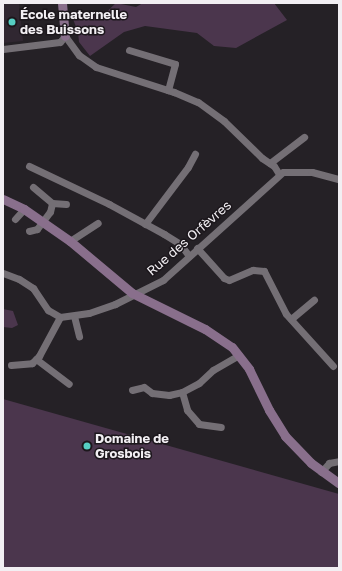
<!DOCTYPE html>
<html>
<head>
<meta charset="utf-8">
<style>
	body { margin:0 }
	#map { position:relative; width:342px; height:571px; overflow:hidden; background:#252126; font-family:"Golos Text",sans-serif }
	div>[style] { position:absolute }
	.built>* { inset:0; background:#302731 }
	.green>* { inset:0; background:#4b364d }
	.street>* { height:7px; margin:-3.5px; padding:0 3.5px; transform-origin:3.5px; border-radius:3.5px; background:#746f75 }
	.secondary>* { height:9px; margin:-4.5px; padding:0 4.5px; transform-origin:4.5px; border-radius:4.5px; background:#896f8c }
	.dots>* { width:11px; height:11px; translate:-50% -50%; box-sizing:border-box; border:2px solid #1c171c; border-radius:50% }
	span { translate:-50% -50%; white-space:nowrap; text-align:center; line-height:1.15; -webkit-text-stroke:3px #1c171c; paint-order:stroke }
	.poi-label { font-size:13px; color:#f2eff3; font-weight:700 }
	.left { translate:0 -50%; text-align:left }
	.street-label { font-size:13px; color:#f2eff3 }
	.frame { position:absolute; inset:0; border:4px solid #f2eff3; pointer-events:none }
</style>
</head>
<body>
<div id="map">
	<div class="built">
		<div style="clip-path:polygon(3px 3px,19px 3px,23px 41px,3px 43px)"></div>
	</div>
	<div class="green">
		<div style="clip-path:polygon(116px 3px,136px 7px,143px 3px,274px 3px,287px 20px,236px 48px,214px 46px,197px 33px,145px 26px,124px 32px,90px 56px,79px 42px,78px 32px,71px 14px,79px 15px,82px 11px,102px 16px)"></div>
		<div style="clip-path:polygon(3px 309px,13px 311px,18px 325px,12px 328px,3px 327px)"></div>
		<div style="clip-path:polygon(3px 399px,339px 494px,339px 568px,3px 568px)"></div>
	</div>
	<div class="street">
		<div style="left:3px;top:49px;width:57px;rotate:-7deg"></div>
		<div style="left:60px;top:42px;width:8px;rotate:-50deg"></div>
		<div style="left:65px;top:36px;width:24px;rotate:54deg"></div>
		<div style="left:79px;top:55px;width:21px;rotate:35deg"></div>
		<div style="left:96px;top:67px;width:82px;rotate:17.8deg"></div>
		<div style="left:174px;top:92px;width:26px;rotate:23deg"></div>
		<div style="left:198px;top:102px;width:32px;rotate:36deg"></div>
		<div style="left:224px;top:121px;width:53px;rotate:44.2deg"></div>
		<div style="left:262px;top:158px;width:14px;rotate:34deg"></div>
		<div style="left:274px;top:166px;width:9px;rotate:58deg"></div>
		<div style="left:129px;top:50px;width:48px;rotate:16.9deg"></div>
		<div style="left:175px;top:64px;width:27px;rotate:105deg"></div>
		<div style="left:270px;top:163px;width:43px;rotate:-37.4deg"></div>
		<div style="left:29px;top:166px;width:89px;rotate:25.4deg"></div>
		<div style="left:109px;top:204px;width:63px;rotate:28.6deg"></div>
		<div style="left:164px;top:234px;width:19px;rotate:32deg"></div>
		<div style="left:180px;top:244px;width:15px;rotate:53deg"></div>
		<div style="left:33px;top:187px;width:25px;rotate:40deg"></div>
		<div style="left:52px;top:203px;width:14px;rotate:4deg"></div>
		<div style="left:15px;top:219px;width:13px;rotate:-48deg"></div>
		<div style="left:145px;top:224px;width:71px;rotate:-53deg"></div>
		<div style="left:188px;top:167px;width:15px;rotate:-62deg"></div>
		<div style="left:29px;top:231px;width:8px;rotate:-14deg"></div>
		<div style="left:37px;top:229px;width:21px;rotate:-53deg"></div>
		<div style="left:50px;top:212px;width:9px;rotate:-77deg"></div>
		<div style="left:70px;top:241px;width:33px;rotate:-33deg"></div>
		<div style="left:197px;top:248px;width:40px;rotate:48deg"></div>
		<div style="left:224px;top:278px;width:5px;rotate:22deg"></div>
		<div style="left:229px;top:280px;width:26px;rotate:-23deg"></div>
		<div style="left:253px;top:270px;width:11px;rotate:5deg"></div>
		<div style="left:264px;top:271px;width:48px;rotate:62.9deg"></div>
		<div style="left:286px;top:314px;width:70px;rotate:47.9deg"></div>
		<div style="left:3px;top:273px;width:17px;rotate:21deg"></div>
		<div style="left:19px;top:279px;width:17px;rotate:33deg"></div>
		<div style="left:33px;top:288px;width:27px;rotate:56deg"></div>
		<div style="left:48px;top:310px;width:14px;rotate:30deg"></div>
		<div style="left:74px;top:316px;width:21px;rotate:76deg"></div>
		<div style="left:60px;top:317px;width:29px;rotate:-8deg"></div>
		<div style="left:89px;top:313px;width:28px;rotate:-19deg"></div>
		<div style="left:115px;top:304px;width:54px;rotate:-26.6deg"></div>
		<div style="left:163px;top:280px;width:161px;rotate:-42deg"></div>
		<div style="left:283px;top:172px;width:29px"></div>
		<div style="left:312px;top:172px;width:28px;rotate:15deg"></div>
		<div style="left:291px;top:319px;width:30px;rotate:-40deg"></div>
		<div style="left:36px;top:359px;width:41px;rotate:37.1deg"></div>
		<div style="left:11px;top:365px;width:21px;rotate:-5deg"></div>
		<div style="left:32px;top:363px;width:10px;rotate:-45deg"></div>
		<div style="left:39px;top:356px;width:44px;rotate:-61.7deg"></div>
		<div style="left:132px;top:390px;width:12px;rotate:-14deg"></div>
		<div style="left:144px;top:387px;width:10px;rotate:37deg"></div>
		<div style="left:152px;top:393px;width:17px;rotate:7deg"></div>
		<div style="left:169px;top:395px;width:13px;rotate:-13deg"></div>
		<div style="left:182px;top:392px;width:19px;rotate:-28deg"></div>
		<div style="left:199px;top:383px;width:19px;rotate:-43deg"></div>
		<div style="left:213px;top:370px;width:30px;rotate:-30deg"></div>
		<div style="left:182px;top:392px;width:19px;rotate:74deg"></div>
		<div style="left:187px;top:410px;width:18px;rotate:49deg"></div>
		<div style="left:199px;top:424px;width:22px;rotate:8deg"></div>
		<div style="left:321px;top:472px;width:12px;rotate:-48deg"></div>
		<div style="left:329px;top:463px;width:10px;rotate:-11deg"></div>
	</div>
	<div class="secondary">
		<div style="left:62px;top:3px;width:33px;rotate:85deg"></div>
		<div style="left:3px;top:199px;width:23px;rotate:25deg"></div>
		<div style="left:24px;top:209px;width:56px;rotate:34.8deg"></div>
		<div style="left:70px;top:241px;width:81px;rotate:40deg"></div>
		<div style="left:132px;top:293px;width:81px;rotate:26.3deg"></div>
		<div style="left:205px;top:329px;width:32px;rotate:34deg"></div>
		<div style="left:232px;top:347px;width:28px;rotate:52deg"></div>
		<div style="left:249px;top:369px;width:46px;rotate:64deg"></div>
		<div style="left:269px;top:410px;width:31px;rotate:58deg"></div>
		<div style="left:285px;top:436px;width:37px;rotate:46deg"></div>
		<div style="left:311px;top:463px;width:34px;rotate:36deg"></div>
	</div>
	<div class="dots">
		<div style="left:12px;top:22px;background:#56cec3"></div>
		<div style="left:87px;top:446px;background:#56cec3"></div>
	</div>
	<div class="poi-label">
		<span class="left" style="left:20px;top:22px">École maternelle<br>des Buissons</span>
		<span class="left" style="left:95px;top:446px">Domaine de<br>Grosbois</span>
	</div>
	<div class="street-label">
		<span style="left:189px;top:238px;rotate:-41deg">Rue des Orfèvres</span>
	</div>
	<div class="frame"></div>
</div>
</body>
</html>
